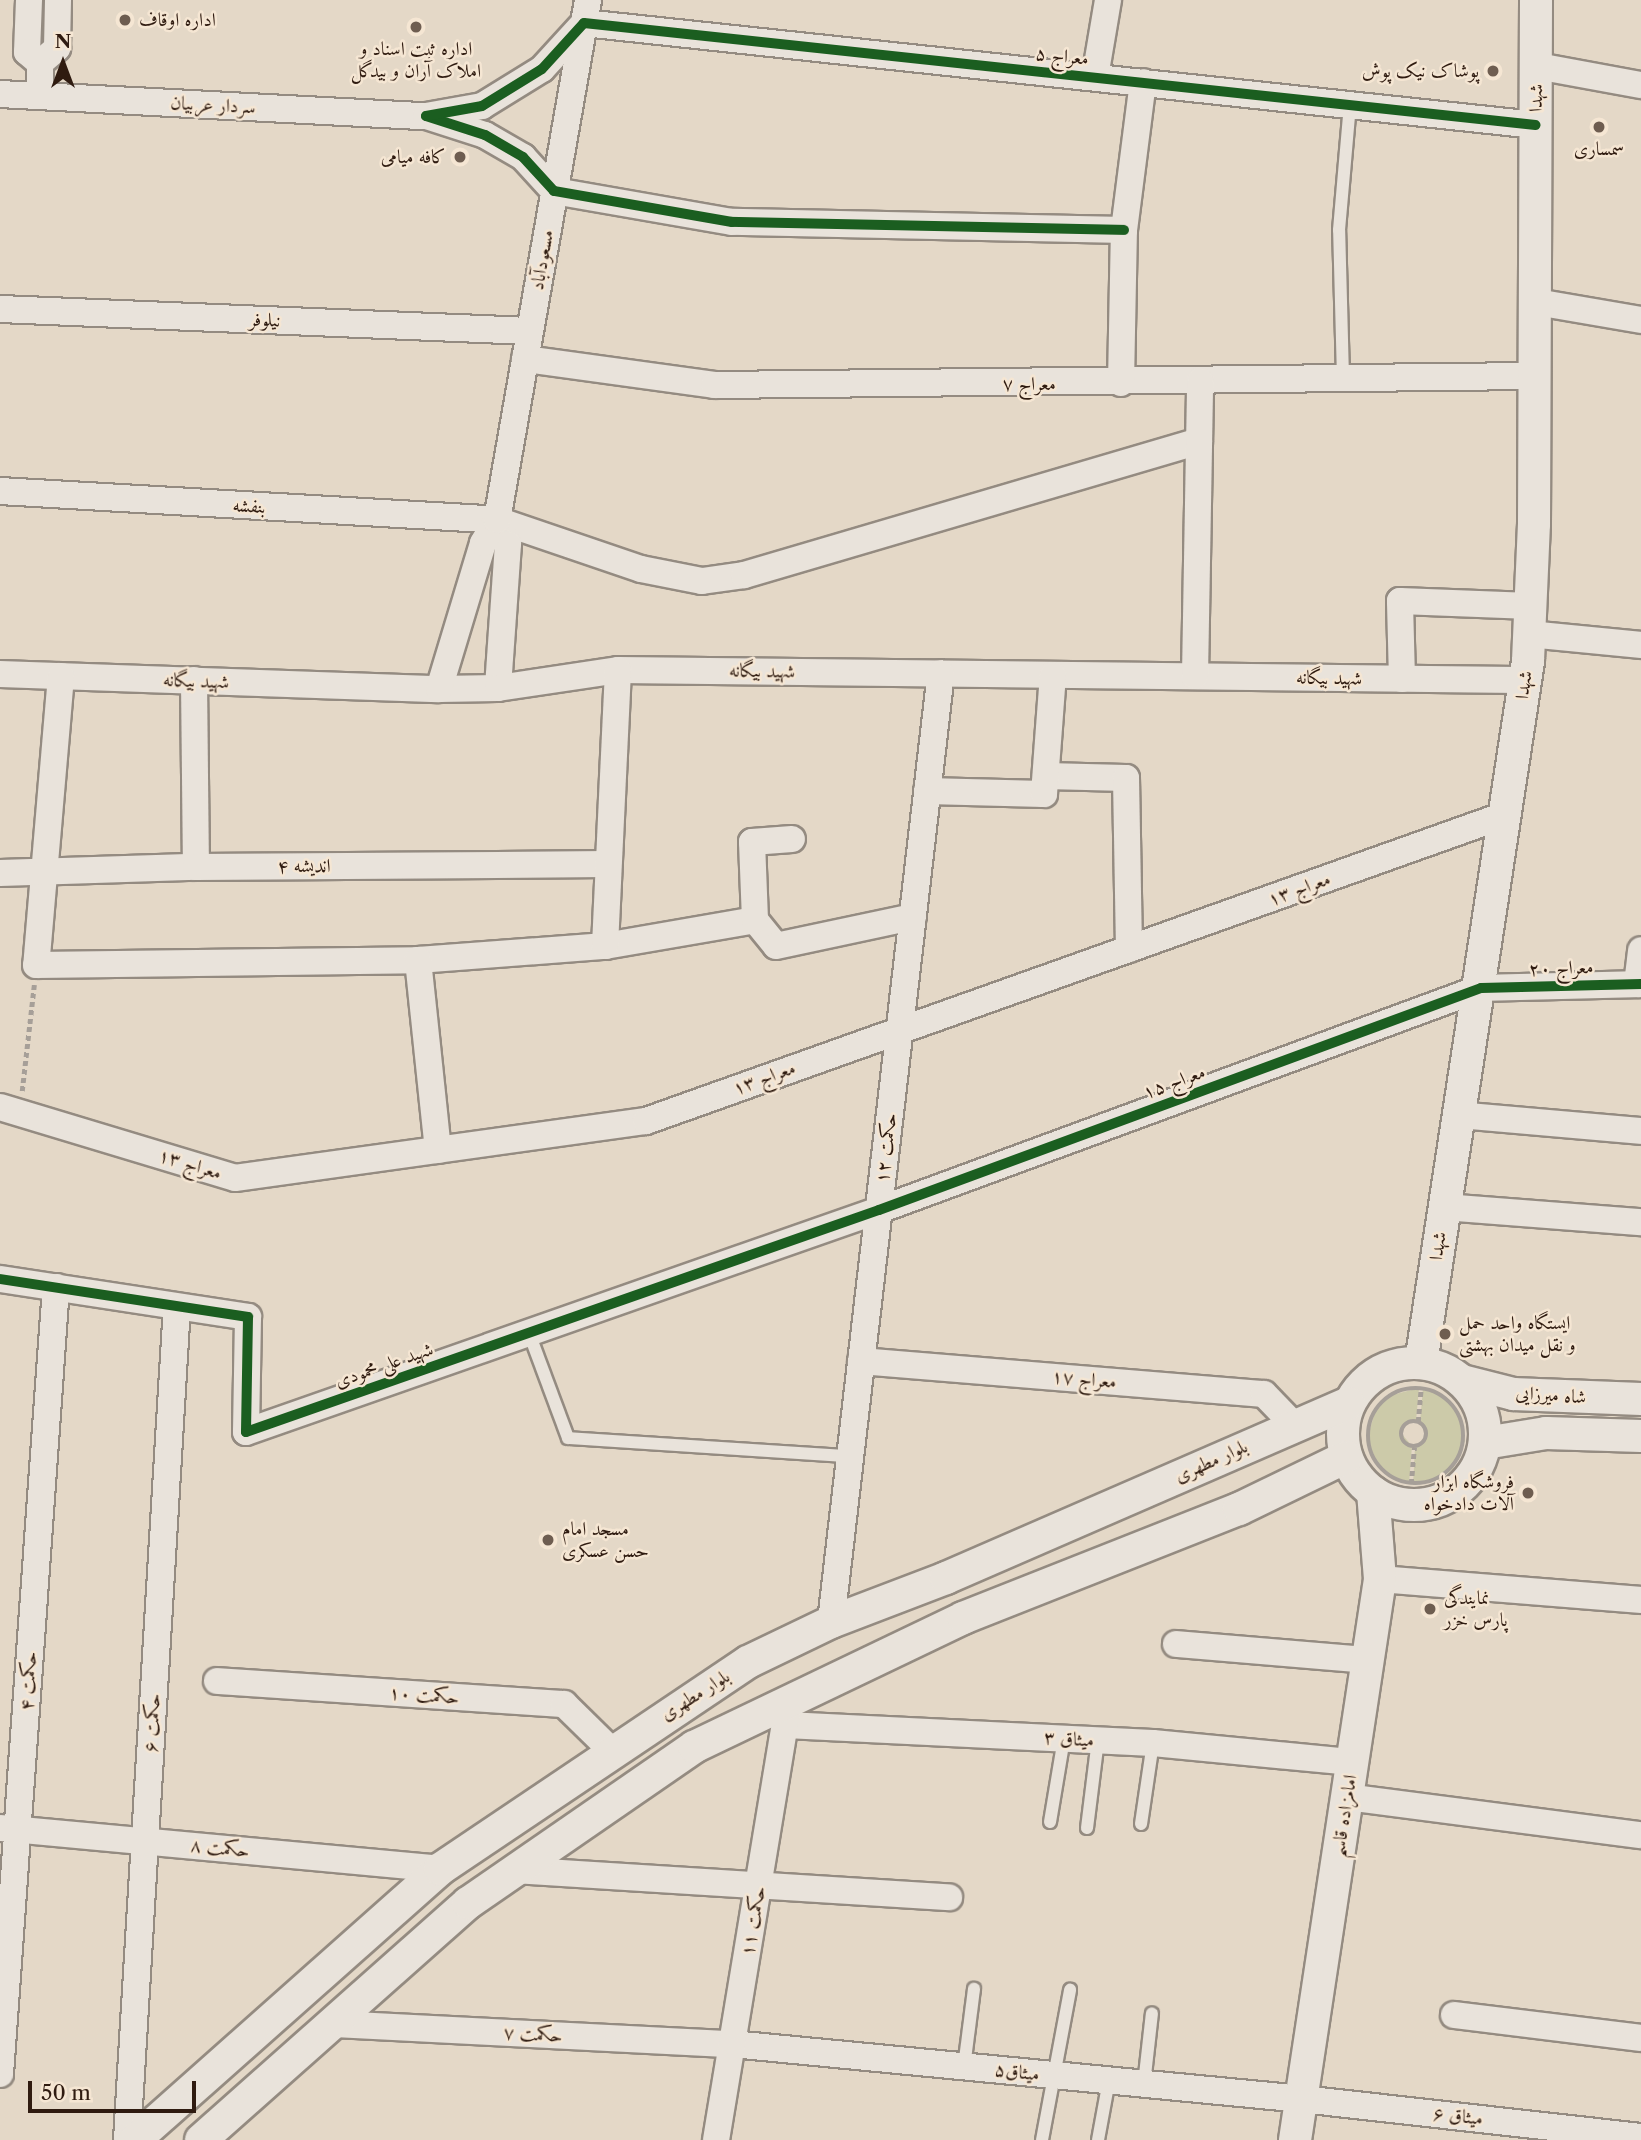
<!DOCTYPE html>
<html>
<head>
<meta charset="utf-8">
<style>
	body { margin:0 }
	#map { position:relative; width:1641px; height:2140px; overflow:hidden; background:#e4d8c7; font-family:"Libre Caslon Text",Amiri,serif }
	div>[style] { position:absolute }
	.green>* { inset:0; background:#cccaa9 }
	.path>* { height:4.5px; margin-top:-2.25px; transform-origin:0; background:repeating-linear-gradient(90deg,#a69f98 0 5px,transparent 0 8.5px) }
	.path>.ring { margin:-2.25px; padding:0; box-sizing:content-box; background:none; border:4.5px solid #a69f98; border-radius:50% }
	.roads { filter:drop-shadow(2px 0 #948b81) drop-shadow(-2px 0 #948b81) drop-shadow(0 2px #948b81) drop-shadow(0 -2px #948b81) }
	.service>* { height:12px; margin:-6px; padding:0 6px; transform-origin:6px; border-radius:6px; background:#e9e3db }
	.minor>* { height:26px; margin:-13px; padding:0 13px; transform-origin:13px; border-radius:13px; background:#e9e3db }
	.tertiary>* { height:32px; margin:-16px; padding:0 16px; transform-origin:16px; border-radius:16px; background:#e9e3db }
	.tertiary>.ring { margin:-16px; padding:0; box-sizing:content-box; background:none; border:32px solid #e9e3db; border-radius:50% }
	.cycleway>* { height:10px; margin:-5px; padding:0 5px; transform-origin:5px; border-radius:5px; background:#1b5e20 }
	.dots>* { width:19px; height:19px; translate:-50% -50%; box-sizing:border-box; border:4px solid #f5e6d3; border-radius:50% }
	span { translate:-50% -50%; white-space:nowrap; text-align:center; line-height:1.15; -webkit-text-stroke:5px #f5e6d3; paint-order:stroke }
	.poi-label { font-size:19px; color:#2f1b10 }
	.left { translate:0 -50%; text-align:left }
	.right { translate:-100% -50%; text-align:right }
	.street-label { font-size:19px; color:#2f1b10 }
	.north { position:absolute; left:28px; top:28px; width:70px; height:70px; -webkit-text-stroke:5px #f5e6d3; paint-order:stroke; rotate:0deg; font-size:19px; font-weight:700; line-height:28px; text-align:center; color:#2f1b10 }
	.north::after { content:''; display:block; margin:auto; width:24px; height:32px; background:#2f1b10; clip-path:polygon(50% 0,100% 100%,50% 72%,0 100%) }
	.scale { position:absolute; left:28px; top:2081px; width:168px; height:32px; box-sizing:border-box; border:4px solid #2f1b10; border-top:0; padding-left:9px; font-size:21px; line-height:24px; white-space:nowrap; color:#2f1b10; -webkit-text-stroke:5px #f5e6d3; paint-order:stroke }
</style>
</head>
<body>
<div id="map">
	<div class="green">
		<div style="clip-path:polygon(1419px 1388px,1416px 1421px,1404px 1425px,1401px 1433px,1412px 1446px,1409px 1484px,1381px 1470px,1367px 1440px,1376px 1408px,1388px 1396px)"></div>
		<div style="clip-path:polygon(1423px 1388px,1449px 1400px,1458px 1412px,1465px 1441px,1453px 1469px,1440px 1479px,1413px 1485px,1415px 1447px,1427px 1436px,1420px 1422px)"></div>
	</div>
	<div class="path">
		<div style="left:22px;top:1091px;width:107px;rotate:-83.5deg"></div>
		<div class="ring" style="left:1368px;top:1388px;width:91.5px;height:91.5px"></div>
		<div class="ring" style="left:1401px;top:1421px;width:21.5px;height:21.5px"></div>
		<div style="left:1418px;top:1422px;width:34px;rotate:-85deg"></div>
		<div style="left:1411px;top:1484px;width:37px;rotate:-85deg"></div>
	</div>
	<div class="roads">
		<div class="service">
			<div style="left:1343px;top:378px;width:148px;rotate:-91.5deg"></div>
			<div style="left:1339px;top:230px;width:125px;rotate:-85deg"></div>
			<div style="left:529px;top:1333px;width:112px;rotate:69.6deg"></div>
			<div style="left:568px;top:1438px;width:283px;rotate:3.7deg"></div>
			<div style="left:1050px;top:1822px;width:85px;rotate:-80.5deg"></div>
			<div style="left:1141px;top:1824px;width:82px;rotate:-81.6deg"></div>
			<div style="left:1087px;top:1828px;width:89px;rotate:-82.9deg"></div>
			<div style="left:964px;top:2067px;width:79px;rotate:-82.7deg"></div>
			<div style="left:1144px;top:2084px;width:71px;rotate:-83.6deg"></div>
			<div style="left:1042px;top:2140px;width:153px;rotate:-79.4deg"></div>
			<div style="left:1098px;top:2140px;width:61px;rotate:-79.6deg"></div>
		</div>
		<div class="minor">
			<div style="left:29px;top:0;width:52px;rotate:92.2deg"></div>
			<div style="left:27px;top:52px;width:17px;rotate:40deg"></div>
			<div style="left:40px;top:63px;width:33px;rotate:90deg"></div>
			<div style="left:40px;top:63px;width:23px;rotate:-41deg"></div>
			<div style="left:57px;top:48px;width:48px;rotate:-88.8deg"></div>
			<div style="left:1537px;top:66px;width:106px;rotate:10.4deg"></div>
			<div style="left:1095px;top:77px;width:78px;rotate:-80.4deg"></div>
			<div style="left:0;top:94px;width:427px;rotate:3deg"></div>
			<div style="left:1124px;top:230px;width:392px;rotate:-178.8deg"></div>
			<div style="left:732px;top:222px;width:181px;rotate:-170.1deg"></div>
			<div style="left:554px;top:191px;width:46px;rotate:-132.4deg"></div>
			<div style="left:523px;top:157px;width:44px;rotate:-149.9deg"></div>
			<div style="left:485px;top:135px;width:62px;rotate:-162.1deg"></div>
			<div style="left:426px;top:116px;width:57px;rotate:-10.1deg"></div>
			<div style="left:482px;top:106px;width:70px;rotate:-31.7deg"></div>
			<div style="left:542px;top:69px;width:62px;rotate:-47.6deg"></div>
			<div style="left:584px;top:23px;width:957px;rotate:6.12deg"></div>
			<div style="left:1536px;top:302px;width:107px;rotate:9.7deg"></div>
			<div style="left:0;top:309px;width:530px;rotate:2.38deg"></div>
			<div style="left:525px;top:359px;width:191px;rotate:7.8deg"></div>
			<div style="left:714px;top:385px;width:821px;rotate:-0.63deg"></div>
			<div style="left:1121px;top:383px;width:153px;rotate:-88.9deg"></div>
			<div style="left:1124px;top:230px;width:149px;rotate:-82.7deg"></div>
			<div style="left:0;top:491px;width:498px;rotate:3.3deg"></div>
			<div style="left:497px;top:520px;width:152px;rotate:18.8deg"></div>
			<div style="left:641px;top:569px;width:62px;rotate:11.1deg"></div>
			<div style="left:702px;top:581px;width:42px;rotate:-8.1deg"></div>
			<div style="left:744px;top:575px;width:474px;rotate:-16.4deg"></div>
			<div style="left:497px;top:520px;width:26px;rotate:65deg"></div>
			<div style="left:508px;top:544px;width:144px;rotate:94deg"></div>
			<div style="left:1529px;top:634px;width:113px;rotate:5.6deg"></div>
			<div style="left:0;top:674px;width:439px;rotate:2deg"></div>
			<div style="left:439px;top:689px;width:59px;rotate:-1deg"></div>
			<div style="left:498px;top:688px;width:121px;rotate:-8.5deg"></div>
			<div style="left:618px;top:670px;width:907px;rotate:0.63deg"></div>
			<div style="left:61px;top:676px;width:290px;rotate:94.9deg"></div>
			<div style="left:36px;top:965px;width:382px;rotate:-0.7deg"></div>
			<div style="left:418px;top:960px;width:188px;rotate:-4.3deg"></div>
			<div style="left:605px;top:946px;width:152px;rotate:-9.8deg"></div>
			<div style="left:755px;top:920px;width:33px;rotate:51deg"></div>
			<div style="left:776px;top:946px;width:140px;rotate:-12deg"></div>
			<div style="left:1195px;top:676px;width:295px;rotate:-89deg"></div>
			<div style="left:1402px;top:679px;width:78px;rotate:-91.5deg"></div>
			<div style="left:1400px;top:601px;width:131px;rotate:2.2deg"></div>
			<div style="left:194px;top:680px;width:187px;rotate:89.4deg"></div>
			<div style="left:439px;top:689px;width:152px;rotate:-73.2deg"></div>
			<div style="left:483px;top:543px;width:27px;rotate:-59deg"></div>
			<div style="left:497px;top:520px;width:528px;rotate:-80.07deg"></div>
			<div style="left:1046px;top:776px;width:80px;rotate:1.4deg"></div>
			<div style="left:1126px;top:778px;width:171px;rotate:89deg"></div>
			<div style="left:927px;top:791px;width:117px;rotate:1.5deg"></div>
			<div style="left:1044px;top:794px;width:119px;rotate:-85.7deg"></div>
			<div style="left:0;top:873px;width:196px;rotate:-1.8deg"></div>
			<div style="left:196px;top:867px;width:412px;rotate:-0.4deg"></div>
			<div style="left:755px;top:920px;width:78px;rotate:-92.2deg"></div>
			<div style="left:752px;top:842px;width:40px;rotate:-4.3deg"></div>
			<div style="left:605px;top:946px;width:276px;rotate:-87.3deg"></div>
			<div style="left:418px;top:960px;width:191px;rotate:84deg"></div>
			<div style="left:1637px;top:984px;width:34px;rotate:-83deg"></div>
			<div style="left:0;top:1107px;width:245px;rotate:16.8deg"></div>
			<div style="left:235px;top:1178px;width:415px;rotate:-7.9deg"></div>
			<div style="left:646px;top:1121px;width:912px;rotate:-19.61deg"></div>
			<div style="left:1458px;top:1115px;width:184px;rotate:5deg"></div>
			<div style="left:1444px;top:1207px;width:198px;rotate:4.4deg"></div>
			<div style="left:0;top:1279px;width:251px;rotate:8.7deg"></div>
			<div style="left:248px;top:1317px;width:115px;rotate:91deg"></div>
			<div style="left:246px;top:1432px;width:671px;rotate:-19.33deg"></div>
			<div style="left:879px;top:1210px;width:642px;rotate:-20.24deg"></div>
			<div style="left:1481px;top:988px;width:160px;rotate:-1.4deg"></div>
			<div style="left:861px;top:1361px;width:404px;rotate:4.7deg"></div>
			<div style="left:1264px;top:1394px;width:42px;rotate:46deg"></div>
			<div style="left:1380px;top:1579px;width:262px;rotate:4.6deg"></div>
			<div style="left:831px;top:1622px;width:955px;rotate:-83.39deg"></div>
			<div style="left:1176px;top:1644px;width:192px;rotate:4.8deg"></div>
			<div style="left:217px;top:1681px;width:348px;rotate:3.8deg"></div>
			<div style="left:564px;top:1704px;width:67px;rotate:44.4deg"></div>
			<div style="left:786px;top:1725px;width:367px;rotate:2.8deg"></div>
			<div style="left:1153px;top:1743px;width:200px;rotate:5.5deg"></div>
			<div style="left:1347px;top:1797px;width:296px;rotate:7.4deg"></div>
			<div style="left:0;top:1828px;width:442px;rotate:5.3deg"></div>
			<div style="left:515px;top:1870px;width:435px;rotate:3.6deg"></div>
			<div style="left:1454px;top:2015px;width:188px;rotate:7deg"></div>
			<div style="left:333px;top:2024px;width:400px;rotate:2.9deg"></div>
			<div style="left:732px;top:2044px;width:573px;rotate:5.51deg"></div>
			<div style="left:1302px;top:2099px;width:341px;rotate:6.4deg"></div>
			<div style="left:0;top:2074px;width:789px;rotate:-85.93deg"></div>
			<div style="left:127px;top:2140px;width:835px;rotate:-86.57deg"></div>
			<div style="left:716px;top:2140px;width:439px;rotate:-80.6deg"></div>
		</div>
		<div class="tertiary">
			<div style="left:1421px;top:1363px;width:710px;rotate:-81.33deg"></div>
			<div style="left:1528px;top:661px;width:137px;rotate:-87.5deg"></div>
			<div style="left:1534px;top:524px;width:524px;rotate:-89.78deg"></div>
			<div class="ring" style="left:1343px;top:1363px;width:110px;height:110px"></div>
			<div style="left:1462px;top:1381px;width:53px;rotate:14.3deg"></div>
			<div style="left:1513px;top:1394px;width:128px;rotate:2.2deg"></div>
			<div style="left:1485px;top:1443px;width:62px;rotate:-9.3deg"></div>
			<div style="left:1546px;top:1433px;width:95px;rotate:1.8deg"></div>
			<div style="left:135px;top:2140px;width:408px;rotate:-41.6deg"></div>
			<div style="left:440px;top:1869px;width:371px;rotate:-33.9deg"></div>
			<div style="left:748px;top:1662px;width:92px;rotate:-25.7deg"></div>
			<div style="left:831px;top:1622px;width:123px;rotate:-20.9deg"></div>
			<div style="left:946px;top:1578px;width:439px;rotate:-23.5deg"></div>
			<div style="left:201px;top:2140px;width:357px;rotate:-41.6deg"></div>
			<div style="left:468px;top:1903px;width:275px;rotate:-34.6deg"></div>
			<div style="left:694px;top:1747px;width:298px;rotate:-25.6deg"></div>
			<div style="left:963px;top:1618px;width:297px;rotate:-21.6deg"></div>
			<div style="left:1239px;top:1509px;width:119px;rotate:-25.9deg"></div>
			<div style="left:1295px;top:2140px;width:567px;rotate:-81.38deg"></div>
			<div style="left:1380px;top:1579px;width:87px;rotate:-94.6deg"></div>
		</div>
	</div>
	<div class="cycleway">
		<div style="left:1124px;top:230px;width:392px;rotate:-178.8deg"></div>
		<div style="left:732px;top:222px;width:181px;rotate:-170.1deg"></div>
		<div style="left:554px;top:191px;width:46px;rotate:-132.4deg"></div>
		<div style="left:523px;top:157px;width:44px;rotate:-149.9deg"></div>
		<div style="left:485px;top:135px;width:62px;rotate:-162.1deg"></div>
		<div style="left:426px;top:116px;width:57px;rotate:-10.1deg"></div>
		<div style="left:482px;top:106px;width:70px;rotate:-31.7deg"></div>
		<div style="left:542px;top:69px;width:62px;rotate:-47.6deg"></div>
		<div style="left:584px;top:23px;width:957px;rotate:6.12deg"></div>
		<div style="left:0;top:1279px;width:251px;rotate:8.7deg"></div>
		<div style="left:248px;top:1317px;width:115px;rotate:91deg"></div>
		<div style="left:246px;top:1432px;width:671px;rotate:-19.33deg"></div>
		<div style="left:879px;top:1210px;width:642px;rotate:-20.24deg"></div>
		<div style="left:1481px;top:988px;width:160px;rotate:-1.4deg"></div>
	</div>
	<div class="dots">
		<div style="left:125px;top:20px;background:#6e5d50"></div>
		<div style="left:416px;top:27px;background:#6e5d50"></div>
		<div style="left:1493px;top:71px;background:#6e5d50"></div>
		<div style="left:1599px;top:127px;background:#6e5d50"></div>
		<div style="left:460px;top:157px;background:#6e5d50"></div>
		<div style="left:1445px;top:1334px;background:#6e5d50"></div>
		<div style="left:1528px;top:1493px;background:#6e5d50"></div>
		<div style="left:548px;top:1540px;background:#6e5d50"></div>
		<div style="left:1430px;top:1609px;background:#6e5d50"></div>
	</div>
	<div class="poi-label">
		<span class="left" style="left:139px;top:20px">اداره اوقاف</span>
		<span style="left:416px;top:60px">اداره ثبت اسناد و<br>املاک آران و بیدگل</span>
		<span class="right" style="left:1479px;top:71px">پوشاک نیک پوش</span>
		<span style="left:1599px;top:149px">سمساری</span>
		<span class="right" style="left:446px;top:157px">کافه میامی</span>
		<span class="left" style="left:1459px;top:1334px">ایستگاه واحد حمل<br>و نقل میدان بهشتی</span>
		<span class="right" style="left:1514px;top:1493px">فروشگاه ابزار<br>آلات دادخواه</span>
		<span class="left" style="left:562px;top:1540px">مسجد امام<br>حسن عسکری</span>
		<span class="left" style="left:1444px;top:1609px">نمایندگی<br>پارس خزر</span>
	</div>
	<div class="street-label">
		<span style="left:1062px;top:56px;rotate:6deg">معراج ۵</span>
		<span style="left:1536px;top:98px;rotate:-89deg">شهدا</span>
		<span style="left:213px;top:105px;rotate:3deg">سردار عربیان</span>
		<span style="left:542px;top:260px;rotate:-80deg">مسعودآباد</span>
		<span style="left:265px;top:320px;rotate:2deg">نیلوفر</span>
		<span style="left:1029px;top:384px">معراج ۷</span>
		<span style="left:249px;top:506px;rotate:3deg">بنفشه</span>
		<span style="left:762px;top:671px;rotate:1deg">شهید بیگانه</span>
		<span style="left:1329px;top:678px;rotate:1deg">شهید بیگانه</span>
		<span style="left:196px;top:681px;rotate:2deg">شهید بیگانه</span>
		<span style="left:1524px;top:685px;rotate:-82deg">شهدا</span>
		<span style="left:304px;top:866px">اندیشه ۴</span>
		<span style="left:1299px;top:889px;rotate:-20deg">معراج ۱۳</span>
		<span style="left:1561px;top:968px;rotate:-2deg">معراج ۲۰</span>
		<span style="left:764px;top:1078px;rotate:-20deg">معراج ۱۳</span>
		<span style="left:1174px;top:1082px;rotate:-20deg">معراج ۱۵</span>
		<span style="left:886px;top:1148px;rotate:-83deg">حکمت ۱۲</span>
		<span style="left:190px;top:1164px;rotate:17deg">معراج ۱۳</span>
		<span style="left:1438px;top:1246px;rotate:-82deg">شهدا</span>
		<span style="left:384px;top:1365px;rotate:-19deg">شهید علی محمودی</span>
		<span style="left:1084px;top:1379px;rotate:5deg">معراج ۱۷</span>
		<span style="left:1551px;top:1395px;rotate:4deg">شاه میرزایی</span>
		<span style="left:1211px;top:1461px;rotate:-24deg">بلوار مطهری</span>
		<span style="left:28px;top:1681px;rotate:-86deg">حکمت ۴</span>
		<span style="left:424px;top:1695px;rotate:4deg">حکمت ۱۰</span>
		<span style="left:695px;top:1695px;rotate:-32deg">بلوار مطهری</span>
		<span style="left:152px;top:1723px;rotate:-87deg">حکمت ۶</span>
		<span style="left:1069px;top:1739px;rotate:3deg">میثاق ۳</span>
		<span style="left:1344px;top:1816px;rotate:-81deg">امامزاده قاسم</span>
		<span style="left:220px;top:1848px;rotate:5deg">حکمت ۸</span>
		<span style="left:753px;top:1921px;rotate:-80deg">حکمت ۱۱</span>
		<span style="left:533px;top:2034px;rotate:3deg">حکمت ۷</span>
		<span style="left:1017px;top:2072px;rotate:6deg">میثاق۵</span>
		<span style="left:1458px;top:2116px;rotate:6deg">میثاق ۶</span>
	</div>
	<div class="north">N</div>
	<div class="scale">50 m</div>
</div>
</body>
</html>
